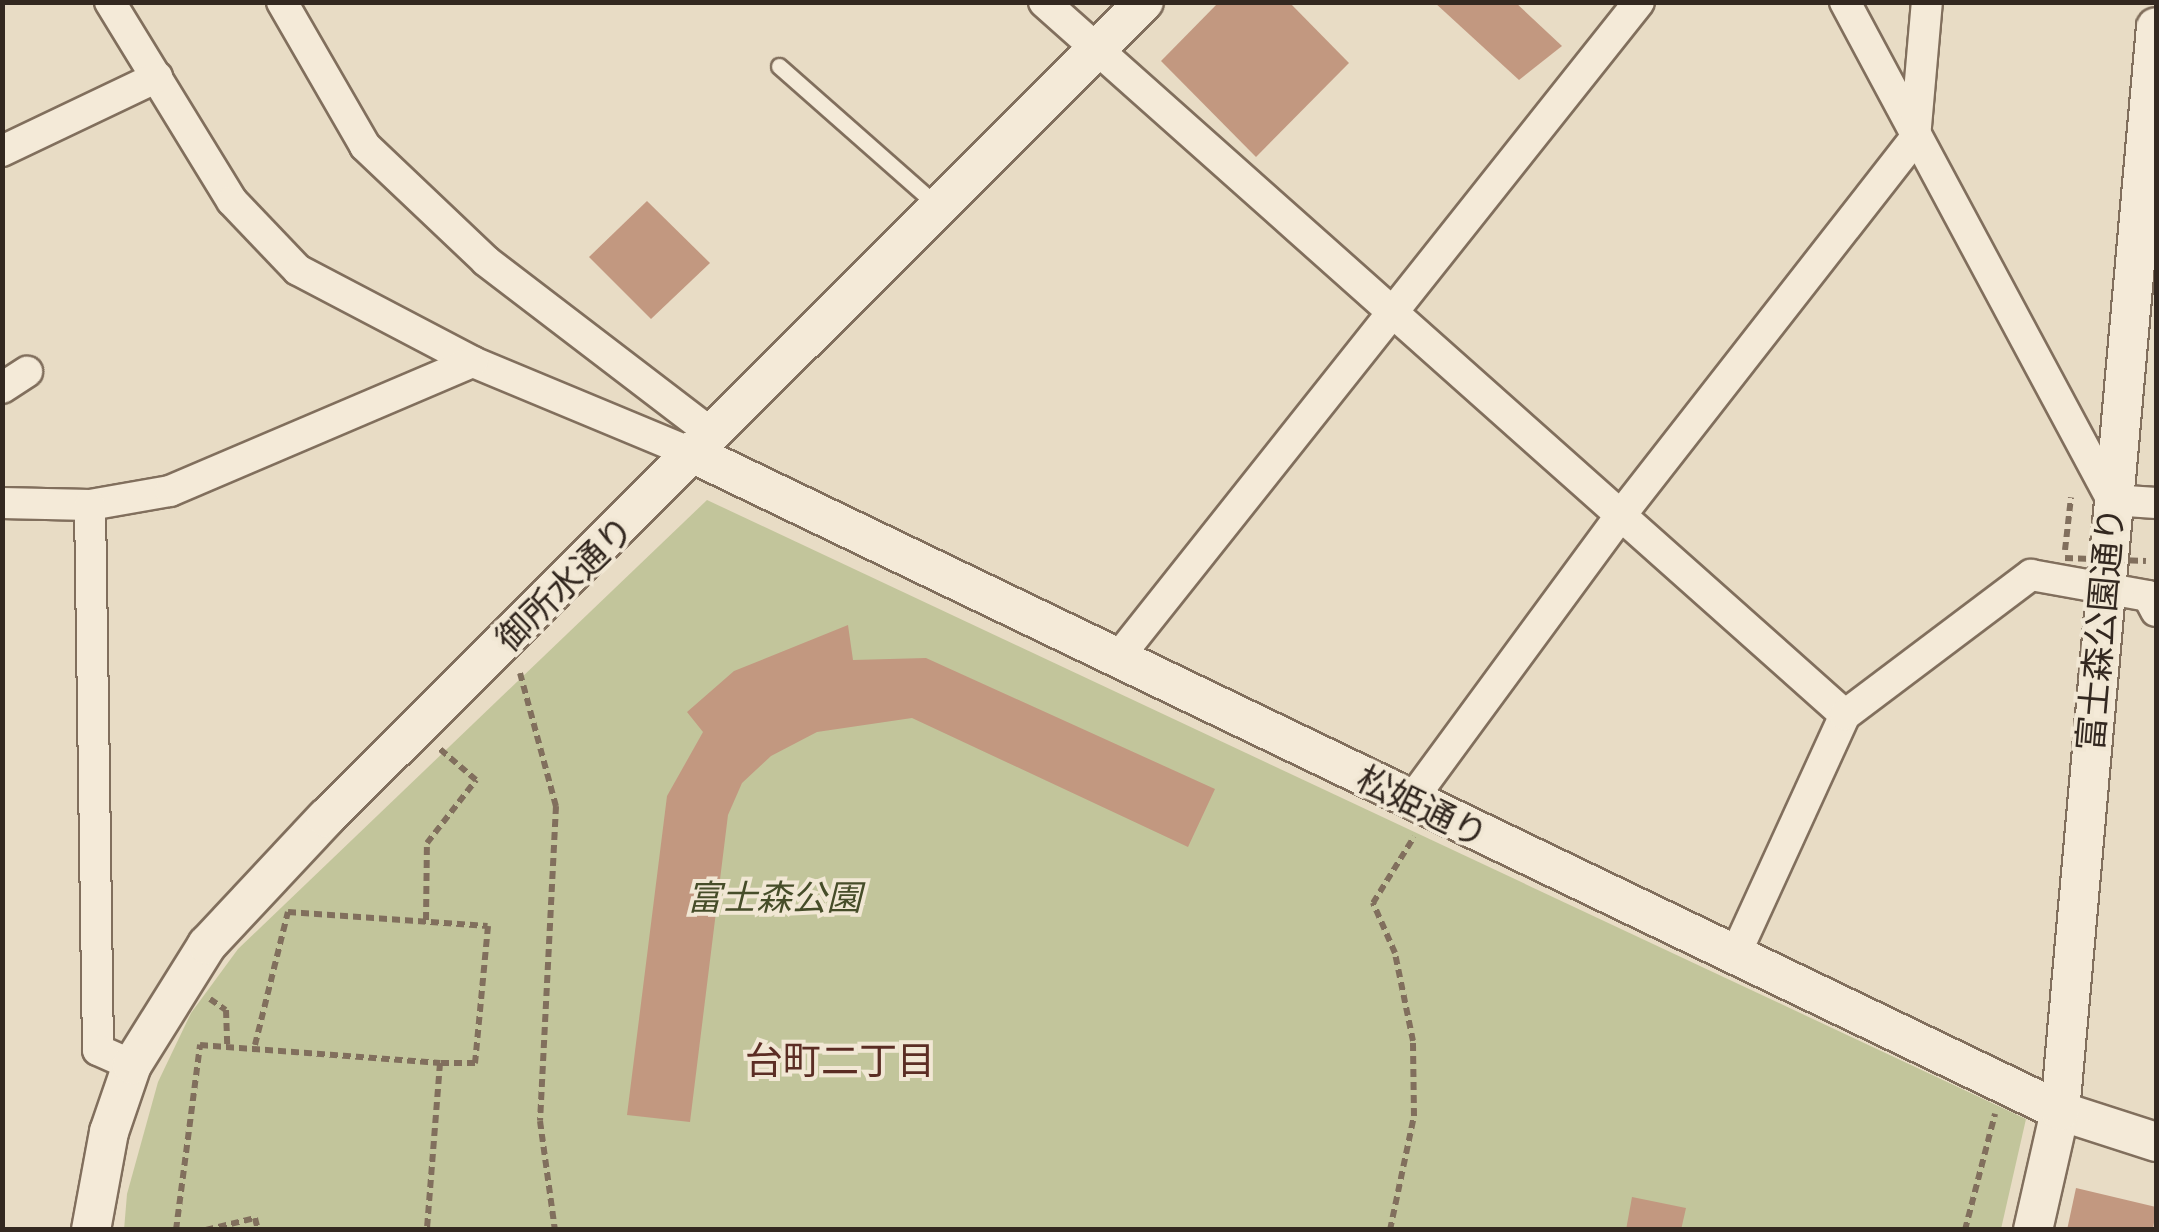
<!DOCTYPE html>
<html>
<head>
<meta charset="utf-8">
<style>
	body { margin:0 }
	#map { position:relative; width:2159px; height:1232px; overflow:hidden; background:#e8dcc5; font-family:Merriweather,"Noto Sans JP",serif }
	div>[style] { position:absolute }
	.green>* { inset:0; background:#c2c59b }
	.building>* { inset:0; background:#c29880 }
	.path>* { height:6px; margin-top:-3px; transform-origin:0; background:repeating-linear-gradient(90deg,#816f5d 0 8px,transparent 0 13px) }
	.roads { filter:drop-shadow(2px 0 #816f5d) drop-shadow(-2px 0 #816f5d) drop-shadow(0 2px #816f5d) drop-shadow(0 -2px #816f5d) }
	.service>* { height:15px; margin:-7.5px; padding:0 7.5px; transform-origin:7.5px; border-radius:7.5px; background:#f4ead8 }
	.minor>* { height:30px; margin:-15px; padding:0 15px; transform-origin:15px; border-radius:15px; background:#f4ead8 }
	.tertiary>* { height:38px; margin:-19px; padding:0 19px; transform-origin:19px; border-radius:19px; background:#f4ead8 }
	.path-bridge>* { height:6px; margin-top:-3px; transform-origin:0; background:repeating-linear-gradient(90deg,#816f5d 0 8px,transparent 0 13px) }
	span { translate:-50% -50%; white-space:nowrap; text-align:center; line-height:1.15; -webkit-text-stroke:8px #f1e7d4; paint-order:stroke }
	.street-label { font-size:35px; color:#332820 }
	.park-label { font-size:35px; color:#464d29; font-style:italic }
	.neighbourhood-label { font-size:38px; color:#5b2d24 }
	.frame { position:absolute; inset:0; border:5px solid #332820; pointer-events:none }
</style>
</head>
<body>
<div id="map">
	<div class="green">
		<div style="clip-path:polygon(707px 500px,2026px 1119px,2001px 1229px,124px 1230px,127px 1194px,158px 1082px,191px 1013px,238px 949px)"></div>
	</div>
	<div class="building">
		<div style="clip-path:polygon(1219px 2px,1289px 2px,1349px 63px,1256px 157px,1161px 61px)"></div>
		<div style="clip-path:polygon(1434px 2px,1515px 2px,1562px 46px,1519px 80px)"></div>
		<div style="clip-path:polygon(647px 201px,710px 263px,651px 319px,589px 257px)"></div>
		<div style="clip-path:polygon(848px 625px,853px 660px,926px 658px,1215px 789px,1188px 847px,912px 718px,817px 732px,771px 756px,742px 783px,728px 815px,690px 1122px,627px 1115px,667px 796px,703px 732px,687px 712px,734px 671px)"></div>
		<div style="clip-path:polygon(2076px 1188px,2156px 1207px,2153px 1230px,2067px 1230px)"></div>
		<div style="clip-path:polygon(1632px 1197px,1686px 1208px,1681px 1230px,1626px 1230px)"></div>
	</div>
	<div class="path">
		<div style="left:2065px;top:550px;width:53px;rotate:-83.5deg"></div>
		<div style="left:520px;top:673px;width:138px;rotate:74.9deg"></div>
		<div style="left:556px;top:806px;width:315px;rotate:92.9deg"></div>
		<div style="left:540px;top:1121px;width:110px;rotate:82.2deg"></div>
		<div style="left:426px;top:920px;width:77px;rotate:-89.3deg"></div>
		<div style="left:427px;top:843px;width:80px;rotate:-52.1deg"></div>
		<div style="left:476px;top:780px;width:48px;rotate:-139.3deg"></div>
		<div style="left:210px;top:999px;width:19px;rotate:35deg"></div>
		<div style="left:226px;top:1010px;width:35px;rotate:88deg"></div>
		<div style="left:255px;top:1045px;width:137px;rotate:-76.1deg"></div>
		<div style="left:288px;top:912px;width:200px;rotate:4deg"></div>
		<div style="left:488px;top:926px;width:138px;rotate:95.4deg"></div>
		<div style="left:475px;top:1063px;width:35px;rotate:180deg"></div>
		<div style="left:440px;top:1063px;width:168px;rotate:94.5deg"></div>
		<div style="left:176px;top:1230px;width:187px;rotate:-82.6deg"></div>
		<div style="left:200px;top:1045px;width:241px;rotate:4.3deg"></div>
		<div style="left:206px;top:1230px;width:50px;rotate:-13.8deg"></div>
		<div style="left:255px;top:1218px;width:12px;rotate:76deg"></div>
		<div style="left:313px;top:1230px;width:48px"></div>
		<div style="left:1390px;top:1230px;width:116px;rotate:-78.1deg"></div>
		<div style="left:1414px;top:1116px;width:75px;rotate:-90.8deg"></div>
		<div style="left:1413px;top:1041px;width:90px;rotate:-101.6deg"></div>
		<div style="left:1395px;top:953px;width:55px;rotate:-113.7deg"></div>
		<div style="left:1373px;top:903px;width:78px;rotate:-58.2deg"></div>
		<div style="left:1965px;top:1230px;width:120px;rotate:-75.5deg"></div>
	</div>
	<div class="roads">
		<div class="service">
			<div style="left:779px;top:66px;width:213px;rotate:41.4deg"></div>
		</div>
		<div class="minor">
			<div style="left:110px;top:2px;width:233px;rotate:58.5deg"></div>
			<div style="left:232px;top:201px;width:95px;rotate:46.3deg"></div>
			<div style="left:298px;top:270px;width:198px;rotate:27.7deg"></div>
			<div style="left:473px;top:362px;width:242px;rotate:22.6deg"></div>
			<div style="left:282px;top:2px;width:166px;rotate:60deg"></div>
			<div style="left:365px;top:146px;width:167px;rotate:43.5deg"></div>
			<div style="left:486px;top:261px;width:285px;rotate:37.4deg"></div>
			<div style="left:1044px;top:2px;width:1072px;rotate:41.67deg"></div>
			<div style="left:1845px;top:2px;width:565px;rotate:61.8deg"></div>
			<div style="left:2112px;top:500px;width:44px;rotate:3.9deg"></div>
			<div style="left:2px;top:151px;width:172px;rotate:-25.5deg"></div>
			<div style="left:2px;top:388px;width:30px;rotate:-33deg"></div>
			<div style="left:2px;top:503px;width:88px;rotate:1.3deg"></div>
			<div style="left:90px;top:505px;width:81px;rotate:-9.9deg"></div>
			<div style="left:170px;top:491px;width:329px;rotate:-23.1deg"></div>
			<div style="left:90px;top:505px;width:545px;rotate:89.16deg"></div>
			<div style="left:98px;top:1050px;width:37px;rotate:24deg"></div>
			<div style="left:1117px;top:659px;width:839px;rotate:-51.53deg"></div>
			<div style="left:1410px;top:802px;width:361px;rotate:-53.7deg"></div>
			<div style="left:1624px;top:511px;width:473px;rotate:-52deg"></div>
			<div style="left:1915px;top:138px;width:137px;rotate:-85deg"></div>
			<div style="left:1735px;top:955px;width:264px;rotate:-65.4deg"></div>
			<div style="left:1845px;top:715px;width:233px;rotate:-37deg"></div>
			<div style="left:2031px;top:575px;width:119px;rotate:10.2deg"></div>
			<div style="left:2148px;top:596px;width:17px;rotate:62deg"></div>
		</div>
		<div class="tertiary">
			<div style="left:696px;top:455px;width:1514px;rotate:25.68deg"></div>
			<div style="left:2060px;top:1111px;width:101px;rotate:17.9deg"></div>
			<div style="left:91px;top:1230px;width:100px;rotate:-79.6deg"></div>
			<div style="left:109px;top:1132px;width:71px;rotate:-71.1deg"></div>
			<div style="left:132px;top:1065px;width:142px;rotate:-58deg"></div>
			<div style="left:207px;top:945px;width:174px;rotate:-46.9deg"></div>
			<div style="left:326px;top:818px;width:1155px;rotate:-44.93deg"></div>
			<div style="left:2033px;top:1230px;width:122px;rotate:-77.2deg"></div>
			<div style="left:2060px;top:1111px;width:1088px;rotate:-84.94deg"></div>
		</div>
	</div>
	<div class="path-bridge">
		<div style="left:2065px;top:558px;width:81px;rotate:2.1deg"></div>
	</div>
	<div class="street-label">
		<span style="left:565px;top:584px;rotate:-44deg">御所水通り</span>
		<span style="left:2101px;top:629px;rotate:-85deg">富士森公園通り</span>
		<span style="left:1422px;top:807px;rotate:26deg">松姫通り</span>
	</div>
	<div class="park-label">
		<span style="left:774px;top:898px">富士森公園</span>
	</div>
	<div class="neighbourhood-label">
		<span style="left:840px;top:1061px">台町二丁目</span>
	</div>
	<div class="frame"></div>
</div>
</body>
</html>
